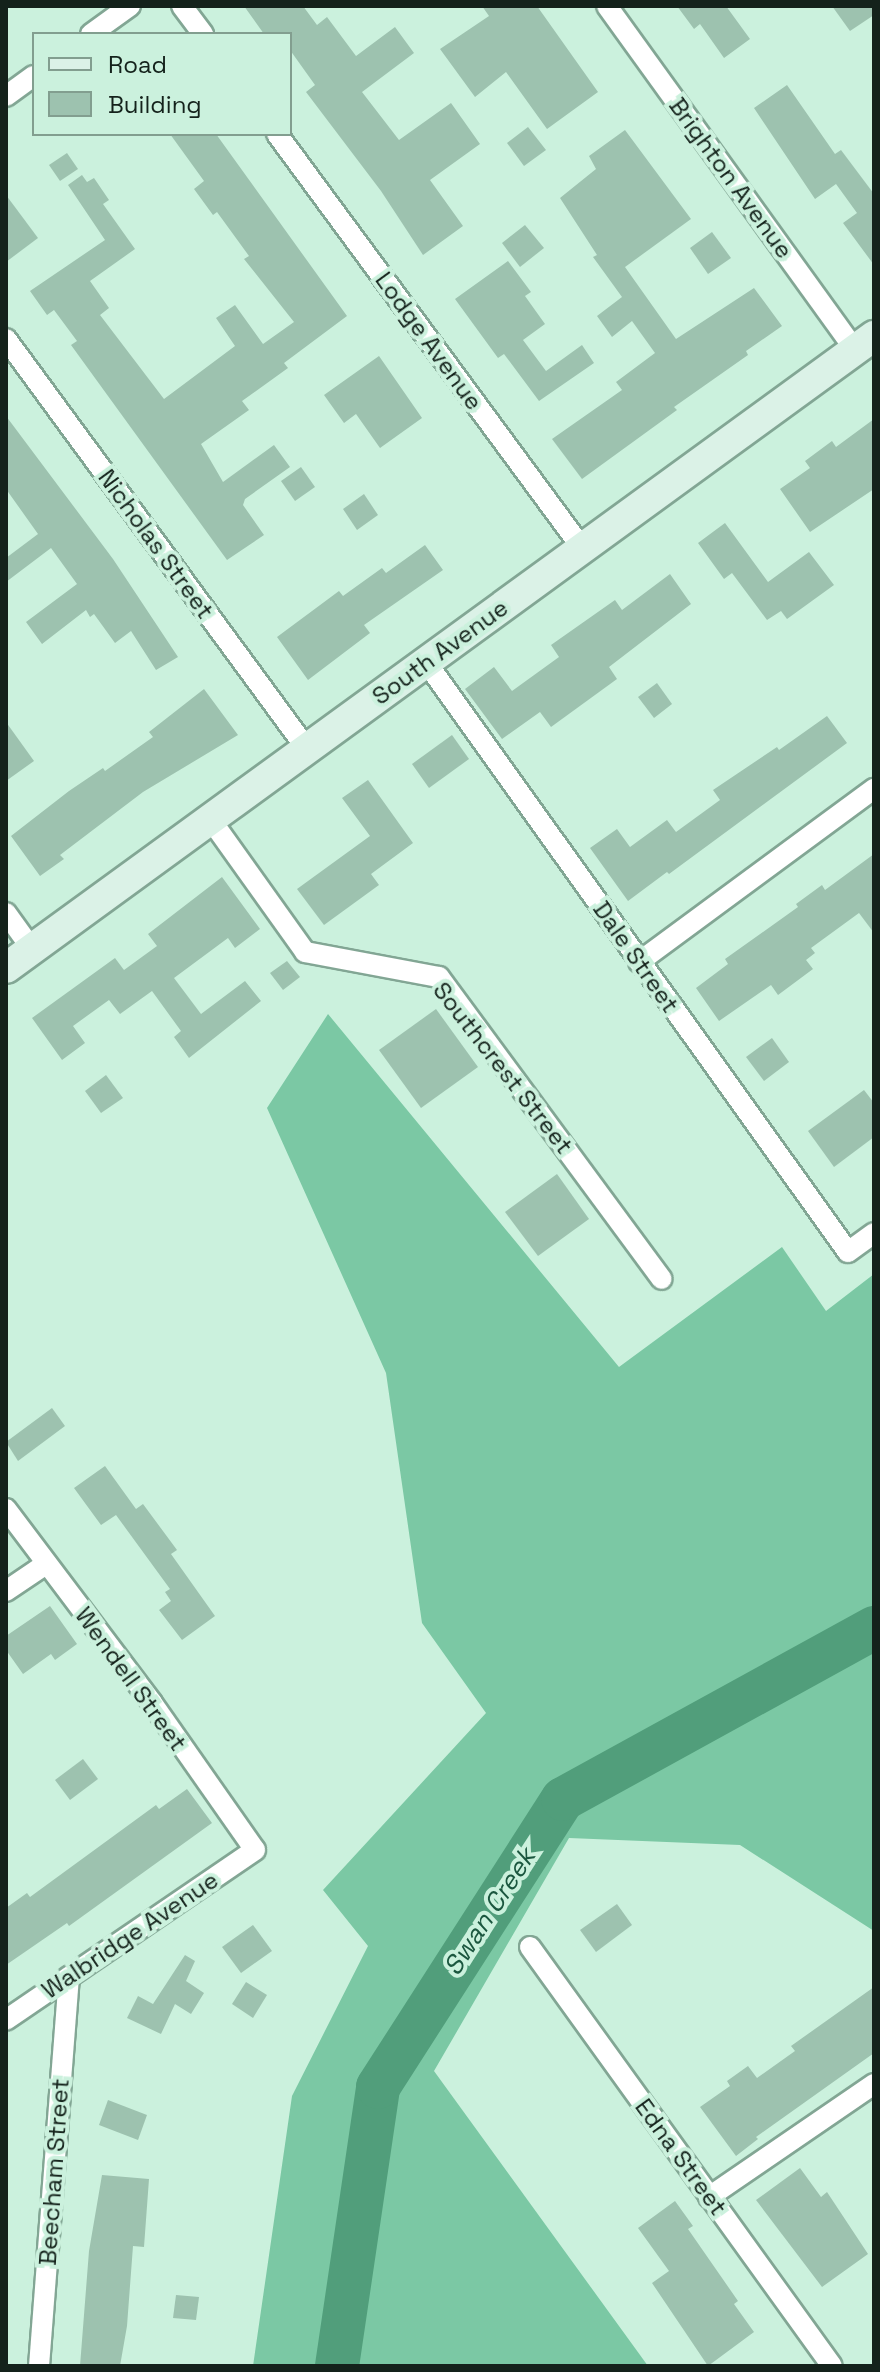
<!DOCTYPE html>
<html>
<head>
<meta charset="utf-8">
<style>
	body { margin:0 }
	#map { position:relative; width:880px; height:2372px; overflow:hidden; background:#cbf1dd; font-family:"Space Grotesk",sans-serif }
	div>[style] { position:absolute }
	.forest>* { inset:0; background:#7bc8a4 }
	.river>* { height:44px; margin:-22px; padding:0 22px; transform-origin:22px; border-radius:22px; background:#519e7b }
	.building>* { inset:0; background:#9dc2af }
	.roads { filter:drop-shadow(2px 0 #82a694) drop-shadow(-2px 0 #82a694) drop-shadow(0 2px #82a694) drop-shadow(0 -2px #82a694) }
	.street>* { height:20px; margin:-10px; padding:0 10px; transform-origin:10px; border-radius:10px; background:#fff }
	.secondary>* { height:30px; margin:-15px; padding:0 15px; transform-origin:15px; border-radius:15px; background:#dbf2e7 }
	span { translate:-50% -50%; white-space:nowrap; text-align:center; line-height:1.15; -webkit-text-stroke:8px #cbf1dd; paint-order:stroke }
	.street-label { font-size:24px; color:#14221b }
	.water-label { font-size:26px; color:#1b573f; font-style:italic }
	.frame { position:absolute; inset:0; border:8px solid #14221b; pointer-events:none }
	.legend { position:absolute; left:32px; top:32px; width:260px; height:104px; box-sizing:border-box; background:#cbf1dd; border:2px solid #829e8f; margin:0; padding:10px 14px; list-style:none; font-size:24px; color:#14221b }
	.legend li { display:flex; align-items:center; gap:16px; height:40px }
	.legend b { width:40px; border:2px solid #829e8f }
</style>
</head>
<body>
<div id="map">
	<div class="forest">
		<div style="clip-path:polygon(328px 1014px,619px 1367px,782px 1247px,826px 1311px,874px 1274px,874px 1931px,740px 1845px,569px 1838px,434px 2071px,648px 2366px,253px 2366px,292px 2096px,368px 1946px,323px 1890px,486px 1713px,422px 1623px,386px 1373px,267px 1108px)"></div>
	</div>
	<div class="river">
		<div style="left:337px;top:2366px;width:282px;rotate:-81.6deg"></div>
		<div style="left:378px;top:2087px;width:342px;rotate:-57.3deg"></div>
		<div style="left:563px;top:1799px;width:355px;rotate:-28.8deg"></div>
	</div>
	<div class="building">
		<div style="clip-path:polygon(244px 6px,303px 6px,317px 25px,327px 17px,356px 56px,395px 27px,414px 53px,362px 92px,399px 140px,451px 103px,480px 144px,430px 180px,463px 226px,423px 255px,381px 191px,306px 92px,315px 85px,290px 50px,290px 34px,264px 34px)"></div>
		<div style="clip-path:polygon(482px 6px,537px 6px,598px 92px,547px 129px,506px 72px,475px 97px,440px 49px,489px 16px)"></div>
		<div style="clip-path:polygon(677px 6px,726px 6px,750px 39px,724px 58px,700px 24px,694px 29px)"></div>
		<div style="clip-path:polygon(832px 6px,874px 6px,874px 15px,850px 31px)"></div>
		<div style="clip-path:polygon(787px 85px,835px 154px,841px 150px,874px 194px,874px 265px,843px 223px,857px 213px,836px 184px,815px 199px,754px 108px)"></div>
		<div style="clip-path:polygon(528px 127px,546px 150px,524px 166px,507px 143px)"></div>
		<div style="clip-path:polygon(625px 130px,691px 219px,625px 267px,676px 339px,754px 288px,782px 326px,746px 351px,748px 355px,674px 407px,677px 410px,582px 479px,552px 439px,622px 390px,616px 382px,655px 353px,632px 321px,612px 337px,597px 316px,622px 297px,593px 257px,597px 255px,560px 198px,596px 169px,589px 156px)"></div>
		<div style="clip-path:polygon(170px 134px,216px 134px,347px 316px,284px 363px,288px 368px,242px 401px,249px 410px,201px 444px,223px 482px,274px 445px,290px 467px,245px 499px,243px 505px,264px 535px,227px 560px,71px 345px,77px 341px,54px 310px,47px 315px,30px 291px,105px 240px,68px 185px,82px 175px,87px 182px,94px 178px,109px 200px,103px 204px,135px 249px,90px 281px,109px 308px,100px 315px,164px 399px,235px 346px,216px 318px,235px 305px,263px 344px,294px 322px,244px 259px,249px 256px,217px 212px,213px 215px,194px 189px,204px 181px)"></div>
		<div style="clip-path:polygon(67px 153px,78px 169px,60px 181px,49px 165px)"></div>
		<div style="clip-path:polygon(6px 195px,38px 238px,6px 262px)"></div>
		<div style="clip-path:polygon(525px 225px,544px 248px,520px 267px,502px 243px)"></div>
		<div style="clip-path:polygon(712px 232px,731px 258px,708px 274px,690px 248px)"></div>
		<div style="clip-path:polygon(508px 261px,531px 292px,525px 296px,545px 324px,523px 340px,546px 371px,582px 345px,594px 363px,539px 401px,504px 354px,498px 358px,455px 299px)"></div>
		<div style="clip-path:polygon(379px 356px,422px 418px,380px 448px,356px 414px,344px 423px,324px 395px)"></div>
		<div style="clip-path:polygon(6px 416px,113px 559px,178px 657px,156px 670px,131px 631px,115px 643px,94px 614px,90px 617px,86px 610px,42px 644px,26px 622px,77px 584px,51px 548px,6px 582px,6px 558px,38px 534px,6px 489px)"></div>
		<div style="clip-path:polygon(874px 419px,874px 489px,810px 532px,780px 489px,810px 468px,805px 461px,832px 441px,836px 447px)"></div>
		<div style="clip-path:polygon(301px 467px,315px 487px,295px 501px,281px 481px)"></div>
		<div style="clip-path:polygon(364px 494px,378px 515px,357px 530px,343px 509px)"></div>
		<div style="clip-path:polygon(725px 523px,768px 582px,809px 552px,834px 585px,787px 619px,781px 611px,767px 620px,732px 573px,724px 579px,698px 543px)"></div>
		<div style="clip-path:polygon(425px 545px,443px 570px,364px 625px,370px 633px,308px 680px,277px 637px,339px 591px,343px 596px,382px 568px,386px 573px)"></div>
		<div style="clip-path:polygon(670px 574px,691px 604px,609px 667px,617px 679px,551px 727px,540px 712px,502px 739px,465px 689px,494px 667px,512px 691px,559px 657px,551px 645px,615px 600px,622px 610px)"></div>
		<div style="clip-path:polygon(657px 683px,672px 704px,654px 718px,638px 697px)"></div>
		<div style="clip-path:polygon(204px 689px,238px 735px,143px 792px,60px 855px,64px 859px,40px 876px,11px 836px,69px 791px,103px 768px,105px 771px,153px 737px,149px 732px)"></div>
		<div style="clip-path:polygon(827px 716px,847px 743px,669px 874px,667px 872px,628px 901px,590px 848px,617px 829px,630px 847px,667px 820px,676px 832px,720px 800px,713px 790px,777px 747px,779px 750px)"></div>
		<div style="clip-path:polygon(6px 722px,34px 761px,6px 781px)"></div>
		<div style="clip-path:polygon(452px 735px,469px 759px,429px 788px,412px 764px)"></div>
		<div style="clip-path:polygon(368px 780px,413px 843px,371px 874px,379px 885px,324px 925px,297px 889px,370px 836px,342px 798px)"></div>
		<div style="clip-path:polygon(874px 854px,874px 933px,859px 913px,811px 948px,815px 953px,806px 960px,813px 969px,778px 995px,771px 985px,719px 1021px,696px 988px,728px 964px,725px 959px,798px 907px,796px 904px,822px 885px,825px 890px)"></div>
		<div style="clip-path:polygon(222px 877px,260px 929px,235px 948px,228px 938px,174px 978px,201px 1014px,245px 981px,261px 1001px,189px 1058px,174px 1037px,181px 1031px,152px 991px,120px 1014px,109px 1000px,73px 1026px,85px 1043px,62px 1060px,32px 1018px,115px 958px,124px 970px,157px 946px,148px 934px)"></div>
		<div style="clip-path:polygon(287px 961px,300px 977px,283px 990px,270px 973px)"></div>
		<div style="clip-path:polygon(436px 1009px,478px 1067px,421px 1108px,379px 1050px)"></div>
		<div style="clip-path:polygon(772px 1038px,789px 1062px,764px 1081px,746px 1057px)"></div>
		<div style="clip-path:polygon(106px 1075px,123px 1098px,101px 1113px,85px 1091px)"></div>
		<div style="clip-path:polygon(864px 1090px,874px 1103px,874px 1137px,834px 1167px,808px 1131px)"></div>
		<div style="clip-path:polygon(557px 1174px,589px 1219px,538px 1256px,505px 1212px)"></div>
		<div style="clip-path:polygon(52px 1408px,65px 1426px,18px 1461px,6px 1442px)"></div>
		<div style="clip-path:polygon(105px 1466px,136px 1509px,143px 1504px,177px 1550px,171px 1554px,215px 1616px,182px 1640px,159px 1610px,171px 1601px,165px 1592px,170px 1589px,116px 1515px,101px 1525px,74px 1488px)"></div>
		<div style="clip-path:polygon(50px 1606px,77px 1644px,55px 1660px,51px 1654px,23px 1674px,6px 1650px,6px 1636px)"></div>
		<div style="clip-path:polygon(83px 1759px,98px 1779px,70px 1800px,55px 1780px)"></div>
		<div style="clip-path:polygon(187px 1789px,212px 1823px,69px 1926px,67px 1923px,6px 1965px,6px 1908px,27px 1893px,30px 1897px,156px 1805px,159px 1809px)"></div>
		<div style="clip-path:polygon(617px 1904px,632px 1925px,596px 1952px,580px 1930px)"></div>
		<div style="clip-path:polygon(253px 1925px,272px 1951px,241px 1973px,222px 1947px)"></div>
		<div style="clip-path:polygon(185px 1955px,195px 1961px,186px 1981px,204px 1993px,191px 2014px,175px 2004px,161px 2034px,127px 2018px,138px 1996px,153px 2004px)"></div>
		<div style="clip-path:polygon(246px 1982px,267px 1995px,253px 2018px,232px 2004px)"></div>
		<div style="clip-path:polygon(874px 1987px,874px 2053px,756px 2137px,758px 2139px,736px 2156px,700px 2107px,730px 2086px,727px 2081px,748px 2066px,757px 2078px,795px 2051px,791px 2046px)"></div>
		<div style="clip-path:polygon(108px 2100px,147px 2115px,138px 2140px,99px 2125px)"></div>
		<div style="clip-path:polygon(800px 2168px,821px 2197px,827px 2192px,868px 2254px,822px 2287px,756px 2200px)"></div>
		<div style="clip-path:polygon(102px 2175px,149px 2179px,144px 2247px,133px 2246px,127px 2326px,120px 2366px,80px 2366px,89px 2251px)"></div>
		<div style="clip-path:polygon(675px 2201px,693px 2226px,688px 2229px,738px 2301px,734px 2304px,754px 2332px,708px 2366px,652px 2283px,669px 2271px,638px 2228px)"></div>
		<div style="clip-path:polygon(176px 2295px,199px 2297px,196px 2320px,173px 2318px)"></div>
	</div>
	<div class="roads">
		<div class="street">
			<div style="left:182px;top:6px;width:35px;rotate:53deg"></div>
			<div style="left:607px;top:6px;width:424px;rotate:54.2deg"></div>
			<div style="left:91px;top:34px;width:48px;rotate:-35.7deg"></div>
			<div style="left:6px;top:96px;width:34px;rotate:-36deg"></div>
			<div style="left:277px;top:134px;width:514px;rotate:53.62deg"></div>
			<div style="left:6px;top:339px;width:509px;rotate:53.72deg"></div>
			<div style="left:426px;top:662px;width:725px;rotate:54.43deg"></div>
			<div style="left:848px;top:1252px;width:32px;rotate:-36deg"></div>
			<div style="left:211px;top:820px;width:162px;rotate:54.5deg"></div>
			<div style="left:305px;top:952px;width:136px;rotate:10.6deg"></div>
			<div style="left:439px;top:977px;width:375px;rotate:53.6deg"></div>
			<div style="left:6px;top:913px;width:44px;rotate:54.2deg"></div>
			<div style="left:639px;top:962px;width:292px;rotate:-36.4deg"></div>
			<div style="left:6px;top:1509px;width:243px;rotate:53deg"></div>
			<div style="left:152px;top:1703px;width:179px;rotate:55deg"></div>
			<div style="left:255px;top:1850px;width:301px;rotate:145.7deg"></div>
			<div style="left:6px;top:1591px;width:48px;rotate:-34deg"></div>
			<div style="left:530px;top:1947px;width:516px;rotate:54.22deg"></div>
			<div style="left:709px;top:2197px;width:200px;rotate:-34.4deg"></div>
			<div style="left:39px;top:2366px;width:390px;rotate:-85.6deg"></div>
		</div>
		<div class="secondary">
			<div style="left:6px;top:968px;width:1074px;rotate:-36.06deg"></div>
		</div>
	</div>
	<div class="street-label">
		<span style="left:731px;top:178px;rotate:54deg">Brighton Avenue</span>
		<span style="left:429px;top:341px;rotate:54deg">Lodge Avenue</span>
		<span style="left:156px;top:544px;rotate:54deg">Nicholas Street</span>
		<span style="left:440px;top:652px;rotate:-36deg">South Avenue</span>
		<span style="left:636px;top:957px;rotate:55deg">Dale Street</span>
		<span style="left:503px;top:1068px;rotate:52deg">Southcrest Street</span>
		<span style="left:131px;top:1679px;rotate:54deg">Wendell Street</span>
		<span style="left:130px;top:1935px;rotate:-34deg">Walbridge Avenue</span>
		<span style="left:681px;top:2157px;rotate:54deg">Edna Street</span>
		<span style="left:54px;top:2172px;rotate:-86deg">Beecham Street</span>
	</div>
	<div class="water-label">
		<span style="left:490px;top:1912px;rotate:-57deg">Swan Creek</span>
	</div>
	<div class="frame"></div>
	<ul class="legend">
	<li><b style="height:10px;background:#dbf2e7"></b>Road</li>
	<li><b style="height:22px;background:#9dc2af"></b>Building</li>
	</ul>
</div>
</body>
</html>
